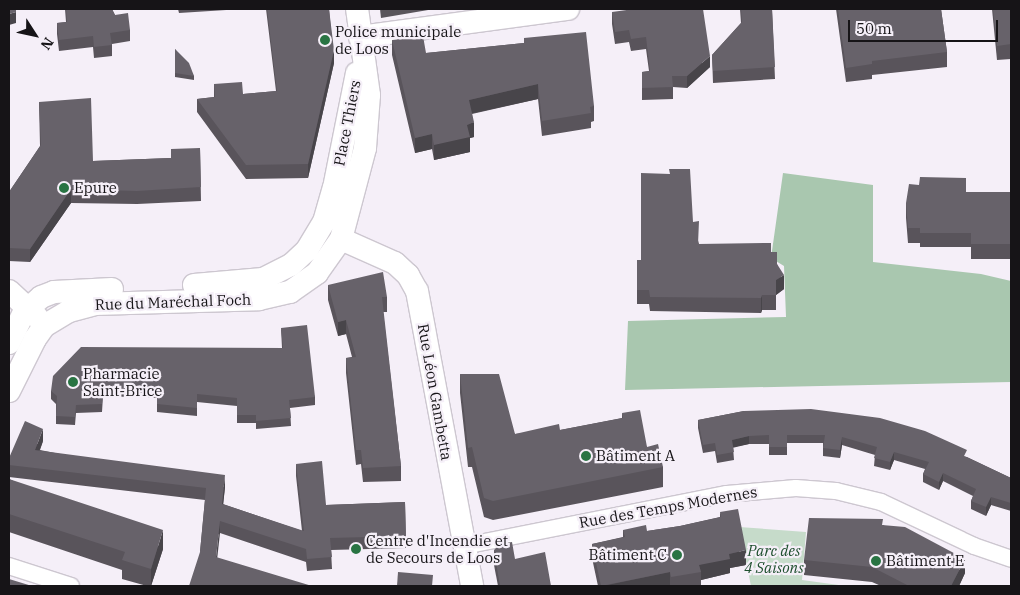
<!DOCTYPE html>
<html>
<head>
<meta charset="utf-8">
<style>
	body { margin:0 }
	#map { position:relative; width:1020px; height:595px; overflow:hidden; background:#f5eff8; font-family:"IBM Plex Serif",serif }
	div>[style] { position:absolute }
	.green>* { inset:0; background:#c6dbca }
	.forest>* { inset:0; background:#a9c7af }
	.roads { filter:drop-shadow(1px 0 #cdc7d0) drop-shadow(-1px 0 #cdc7d0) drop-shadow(0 1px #cdc7d0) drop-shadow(0 -1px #cdc7d0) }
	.street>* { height:16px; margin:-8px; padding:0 8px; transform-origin:8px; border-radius:8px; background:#fff }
	.secondary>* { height:22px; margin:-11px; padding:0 11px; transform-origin:11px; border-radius:11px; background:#fff }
	.wall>* { inset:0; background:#59545b }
	.shaded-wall>* { inset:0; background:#48454a }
	.building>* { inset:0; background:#67626a }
	.dots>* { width:14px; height:14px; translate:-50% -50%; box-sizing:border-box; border:2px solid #f5eff8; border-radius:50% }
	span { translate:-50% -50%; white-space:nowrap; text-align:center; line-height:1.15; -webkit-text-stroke:4.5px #f5eff8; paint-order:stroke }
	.poi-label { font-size:15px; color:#161417 }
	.left { translate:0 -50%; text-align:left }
	.right { translate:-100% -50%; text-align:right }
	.street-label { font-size:15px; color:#161417 }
	.park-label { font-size:15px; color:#1e4f2e; font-style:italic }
	.frame { position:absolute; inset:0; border:10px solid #161417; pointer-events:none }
	.north { position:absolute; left:10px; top:10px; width:50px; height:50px; -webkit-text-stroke:4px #f5eff8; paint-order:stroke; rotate:125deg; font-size:14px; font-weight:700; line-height:20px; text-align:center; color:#161417 }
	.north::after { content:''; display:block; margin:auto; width:18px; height:22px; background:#161417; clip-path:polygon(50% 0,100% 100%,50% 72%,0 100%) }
	.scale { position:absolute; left:848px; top:20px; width:150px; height:22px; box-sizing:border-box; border:2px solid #161417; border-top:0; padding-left:6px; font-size:15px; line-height:18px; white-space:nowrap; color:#161417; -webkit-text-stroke:4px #f5eff8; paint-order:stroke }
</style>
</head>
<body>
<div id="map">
	<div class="green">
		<div style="clip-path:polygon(739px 527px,806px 532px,802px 580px,846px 586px,751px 586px)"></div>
	</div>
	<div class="forest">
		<div style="clip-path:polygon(783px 173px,873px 185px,873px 262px,981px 274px,1011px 281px,1011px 382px,625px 390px,628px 321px,786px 317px,784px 266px,771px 258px)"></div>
	</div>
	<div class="roads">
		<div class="street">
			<div style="left:464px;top:546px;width:268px;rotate:-11.2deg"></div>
			<div style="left:727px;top:494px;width:69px;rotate:-5deg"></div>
			<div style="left:796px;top:488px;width:40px;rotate:4.3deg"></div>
			<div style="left:836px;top:491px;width:46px;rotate:13.7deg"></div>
			<div style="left:881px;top:502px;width:103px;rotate:25.3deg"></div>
			<div style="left:974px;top:546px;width:39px;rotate:19deg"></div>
			<div style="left:9px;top:566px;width:65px;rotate:17.9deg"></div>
		</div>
		<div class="secondary">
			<div style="left:360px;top:37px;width:210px;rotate:-7.7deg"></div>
			<div style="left:341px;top:239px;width:59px;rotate:24deg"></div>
			<div style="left:395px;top:263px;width:18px;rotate:43deg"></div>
			<div style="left:408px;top:275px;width:18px;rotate:61deg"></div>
			<div style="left:417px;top:291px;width:300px;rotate:79.4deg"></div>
			<div style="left:194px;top:285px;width:69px;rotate:-5deg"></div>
			<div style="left:263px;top:279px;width:31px;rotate:-27deg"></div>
			<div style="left:291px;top:265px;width:22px;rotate:-43deg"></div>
			<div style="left:307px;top:250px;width:33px;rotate:-59deg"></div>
			<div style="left:324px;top:222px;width:35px;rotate:-74deg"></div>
			<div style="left:334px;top:188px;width:117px;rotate:-78.7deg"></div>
			<div style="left:9px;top:291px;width:38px;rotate:43deg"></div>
			<div style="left:9px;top:343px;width:34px;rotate:-64deg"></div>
			<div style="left:24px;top:312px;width:23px;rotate:-41deg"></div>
			<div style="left:41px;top:297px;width:14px;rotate:-21deg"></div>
			<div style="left:54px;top:292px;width:58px;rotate:-3deg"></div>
			<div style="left:9px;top:391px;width:58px;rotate:-63.4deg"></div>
			<div style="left:35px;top:339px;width:16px;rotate:-55deg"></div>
			<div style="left:44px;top:326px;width:29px;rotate:-31deg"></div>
			<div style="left:69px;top:311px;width:27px;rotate:-15deg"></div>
			<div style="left:95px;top:304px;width:164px;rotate:-1.7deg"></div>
			<div style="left:259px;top:299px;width:32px;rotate:-13deg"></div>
			<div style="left:290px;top:292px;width:33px;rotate:-35deg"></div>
			<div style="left:317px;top:273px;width:42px;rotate:-54.8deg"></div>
			<div style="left:341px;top:239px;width:94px;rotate:-75.2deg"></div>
			<div style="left:365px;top:148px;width:53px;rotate:-85.7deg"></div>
			<div style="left:369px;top:95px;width:87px;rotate:-97.9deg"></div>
		</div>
	</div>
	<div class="wall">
		<div style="clip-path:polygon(65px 9px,112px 9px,115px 15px,130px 30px,130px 41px,112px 44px,112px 56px,94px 58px,93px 47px,59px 51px,57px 34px,57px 23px,66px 22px)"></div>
		<div style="clip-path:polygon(178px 9px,242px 9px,179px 13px)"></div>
		<div style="clip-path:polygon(266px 9px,329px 9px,334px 63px,308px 178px,246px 179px,197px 112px,197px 99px,214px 97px,214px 84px,243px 94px,276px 91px)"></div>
		<div style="clip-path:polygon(380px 9px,434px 9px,381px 18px)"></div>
		<div style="clip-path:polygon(740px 9px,772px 9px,775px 79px,713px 83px,712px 55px,741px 23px)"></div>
		<div style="clip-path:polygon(836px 9px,941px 9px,947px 52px,947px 67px,872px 75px,872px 79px,846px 82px)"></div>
		<div style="clip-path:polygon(992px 9px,1011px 9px,1011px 59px,997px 60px)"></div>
		<div style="clip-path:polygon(612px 12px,710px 67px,687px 88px,673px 87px,673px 99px,642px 100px,642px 72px,649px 71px,646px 49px,631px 51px,629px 42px,615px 44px,612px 24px)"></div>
		<div style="clip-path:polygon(392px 40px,426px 53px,524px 43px,594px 106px,594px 121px,591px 122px,591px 128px,542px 136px,538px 99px,472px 114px,474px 137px,470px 138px,470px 152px,434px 160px,432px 149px,415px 153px,392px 55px)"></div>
		<div style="clip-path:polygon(175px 49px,194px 76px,194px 80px,175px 77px)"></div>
		<div style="clip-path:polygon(39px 102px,93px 161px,171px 158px,200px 148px,201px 201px,137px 204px,71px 203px,30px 262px,9px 261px,9px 192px,40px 146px)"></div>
		<div style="clip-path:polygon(966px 192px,1011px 192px,1011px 259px,971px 259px,971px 247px,920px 247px,920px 243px,908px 243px,906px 218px,906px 203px)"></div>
		<div style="clip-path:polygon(693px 222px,699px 244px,771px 252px,777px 264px,784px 289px,776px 295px,776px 310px,762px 310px,761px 313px,650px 311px,649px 304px,637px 304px,637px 260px,641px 260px)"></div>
		<div style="clip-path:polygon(328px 285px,387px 297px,387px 312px,383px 312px,401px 466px,401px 481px,363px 482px,361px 464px,356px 465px,346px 373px,346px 358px,352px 357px,346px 334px,338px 336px,328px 300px)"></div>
		<div style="clip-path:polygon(281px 328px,315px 397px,315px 405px,290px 408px,291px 426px,256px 429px,256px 423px,237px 423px,237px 406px,197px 402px,197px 416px,157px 412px,157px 398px,103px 396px,102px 412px,76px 413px,75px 425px,56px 424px,56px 404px,51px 399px,51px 391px,282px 348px)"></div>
		<div style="clip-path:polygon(460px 374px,515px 434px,560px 430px,622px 418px,622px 413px,647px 447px,663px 467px,663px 487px,493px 520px,484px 517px,472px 467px,468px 467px,460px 393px)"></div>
		<div style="clip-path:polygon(744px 411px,967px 457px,1011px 478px,1011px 511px,991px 505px,986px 516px,971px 509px,971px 501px,973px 496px,943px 481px,939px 490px,923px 482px,923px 474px,925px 469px,894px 460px,890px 470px,874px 466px,875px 455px,842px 445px,840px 458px,823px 456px,823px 443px,787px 443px,787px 455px,769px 455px,769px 444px,749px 444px,733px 447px,734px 460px,717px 463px,715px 451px,703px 453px,698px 428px,698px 420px)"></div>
		<div style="clip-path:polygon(43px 441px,40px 450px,225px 487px,223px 504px,302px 531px,296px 476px,296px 464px,326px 505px,405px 502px,406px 548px,331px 550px,332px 569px,307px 571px,306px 562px,220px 533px,200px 552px,205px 500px,9px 477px,9px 458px)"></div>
		<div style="clip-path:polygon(9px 479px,163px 549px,151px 586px,147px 586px,122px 579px,122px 570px,9px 532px)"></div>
		<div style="clip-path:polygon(720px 512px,746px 565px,730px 568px,730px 573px,701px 580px,701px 586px,598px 586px,592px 558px,592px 544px,623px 537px,623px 530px,647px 531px,680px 526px,720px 517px)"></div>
		<div style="clip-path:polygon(883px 525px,965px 573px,959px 586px,881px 586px,872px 582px,804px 575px,804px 560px)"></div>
		<div style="clip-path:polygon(494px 550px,551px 586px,498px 586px,494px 565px)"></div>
	</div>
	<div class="shaded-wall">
		<div style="clip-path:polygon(16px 12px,16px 23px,9px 25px,9px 14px)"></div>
		<div style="clip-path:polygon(334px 50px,334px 63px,308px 178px,308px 164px)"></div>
		<div style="clip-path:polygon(710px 56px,710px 67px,687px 88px,687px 76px)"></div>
		<div style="clip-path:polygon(538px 84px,538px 99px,469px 114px,469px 100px)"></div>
		<div style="clip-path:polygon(474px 122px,474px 137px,470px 138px,470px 152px,434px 160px,434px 145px,467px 125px)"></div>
		<div style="clip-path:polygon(432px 134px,432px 149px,415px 153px,415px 138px)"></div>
		<div style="clip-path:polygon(71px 189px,71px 203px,30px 262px,30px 249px)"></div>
		<div style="clip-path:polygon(784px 275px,784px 289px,776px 295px,776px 280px)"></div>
		<div style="clip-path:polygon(762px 295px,762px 310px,761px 313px,761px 298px)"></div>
		<div style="clip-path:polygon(346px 320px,346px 334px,338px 336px,338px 322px)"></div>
		<div style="clip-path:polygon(43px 429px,43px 441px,35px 462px,35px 450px)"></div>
		<div style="clip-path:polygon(749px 436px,749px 444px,732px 448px,732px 440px)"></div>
		<div style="clip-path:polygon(842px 437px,842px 445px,840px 458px,840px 450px)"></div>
		<div style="clip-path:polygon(894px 452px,894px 460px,890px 470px,890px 462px)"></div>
		<div style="clip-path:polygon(943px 473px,943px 481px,939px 490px,939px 482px)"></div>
		<div style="clip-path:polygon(225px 475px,225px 487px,222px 516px,222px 504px)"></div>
		<div style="clip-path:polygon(991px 497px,991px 505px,986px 516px,986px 507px)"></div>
		<div style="clip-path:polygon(220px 521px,220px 533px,216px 569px,216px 557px)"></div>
		<div style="clip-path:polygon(163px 530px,163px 549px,151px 586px,151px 569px)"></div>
		<div style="clip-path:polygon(746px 550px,746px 565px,730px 568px,730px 573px,701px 580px,701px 572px,699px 565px,729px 554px)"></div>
		<div style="clip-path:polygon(965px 559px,965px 573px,959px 586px,951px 586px)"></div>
		<div style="clip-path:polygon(670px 572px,670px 586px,603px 586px)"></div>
	</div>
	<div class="building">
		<div style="clip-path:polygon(9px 9px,16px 9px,16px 12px,9px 14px)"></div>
		<div style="clip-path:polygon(66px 9px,112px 9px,115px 15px,128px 13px,130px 30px,110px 33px,112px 45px,94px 47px,93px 36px,59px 40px,57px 23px,67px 22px)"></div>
		<div style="clip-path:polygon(267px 9px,329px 9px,334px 50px,308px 164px,246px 165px,197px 99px,215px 97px,214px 84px,242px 82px,243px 94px,277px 91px)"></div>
		<div style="clip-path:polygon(634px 9px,703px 9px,710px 56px,687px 76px,672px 76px,673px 87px,642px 88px,642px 72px,650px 71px,646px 37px,631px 39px,629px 30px,615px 32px,612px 12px)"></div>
		<div style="clip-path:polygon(741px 9px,772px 9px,775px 67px,713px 71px,712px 55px,742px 22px)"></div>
		<div style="clip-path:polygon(838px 9px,941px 9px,947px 52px,872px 61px,872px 64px,846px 68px)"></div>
		<div style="clip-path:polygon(993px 9px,1011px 9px,1011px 44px,997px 46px)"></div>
		<div style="clip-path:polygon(586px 32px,594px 106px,590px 107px,591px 113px,542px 121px,538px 84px,469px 100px,474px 122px,467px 125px,470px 137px,434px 145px,432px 134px,415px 138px,392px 40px,423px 36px,426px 53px,524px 43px,524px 38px)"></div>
		<div style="clip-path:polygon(175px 49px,189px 63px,194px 76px,175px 73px)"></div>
		<div style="clip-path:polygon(91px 98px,93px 161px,171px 158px,171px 149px,200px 148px,201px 187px,137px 191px,71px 189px,30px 249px,9px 248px,9px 192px,41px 145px,39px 102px)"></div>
		<div style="clip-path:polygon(669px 169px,690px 169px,693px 222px,699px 221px,698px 244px,771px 243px,771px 252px,777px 252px,777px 264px,784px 275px,776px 280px,776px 295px,762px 295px,761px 298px,650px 297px,649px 290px,637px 290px,637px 260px,641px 260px,641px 173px,670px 174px)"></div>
		<div style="clip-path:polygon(920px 177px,966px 178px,966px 192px,1011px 192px,1011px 244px,971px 244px,971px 233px,920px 233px,920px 228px,908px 228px,906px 203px,909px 184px,919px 185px)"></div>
		<div style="clip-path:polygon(383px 272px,387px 297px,382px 297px,401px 466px,363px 468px,361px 450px,356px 450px,346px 358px,356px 357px,346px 320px,338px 322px,328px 285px)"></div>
		<div style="clip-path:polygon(307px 325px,315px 397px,289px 400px,291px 418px,256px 421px,256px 415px,237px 415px,237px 398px,197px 394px,197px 408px,157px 404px,157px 390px,103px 388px,102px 404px,76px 405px,75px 417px,56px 416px,57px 396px,51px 391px,53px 376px,81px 347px,283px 348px,281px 328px)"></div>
		<div style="clip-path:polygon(460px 374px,499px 374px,515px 434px,559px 424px,560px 430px,623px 418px,622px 413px,640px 410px,647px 447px,658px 444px,663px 467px,493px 501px,484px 498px,472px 447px,468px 448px)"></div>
		<div style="clip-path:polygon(811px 409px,880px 418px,925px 431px,967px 450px,964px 456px,1011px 478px,1011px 503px,991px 497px,986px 507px,971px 501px,976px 489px,943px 473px,939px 482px,923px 474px,929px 462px,894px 452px,890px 462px,874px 458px,877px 447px,842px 437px,840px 450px,823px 448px,825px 435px,787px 435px,787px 447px,769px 447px,769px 435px,749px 436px,732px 440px,734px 452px,717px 455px,715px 443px,703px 445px,698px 420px,744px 411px)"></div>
		<div style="clip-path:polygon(25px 421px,43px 429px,35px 450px,225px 475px,222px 504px,304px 531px,296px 464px,322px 461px,326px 505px,405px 502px,406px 536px,330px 538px,332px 557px,307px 559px,306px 549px,220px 521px,216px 557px,312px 586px,189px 586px,200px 552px,206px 488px,9px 465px,9px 458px)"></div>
		<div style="clip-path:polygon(9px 479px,163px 530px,151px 569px,122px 560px,125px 552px,9px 514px,9px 508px,10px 504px,9px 504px)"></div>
		<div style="clip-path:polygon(738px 509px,746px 550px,729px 554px,730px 559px,699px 565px,701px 572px,671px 577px,670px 572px,601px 586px,592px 544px,625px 537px,623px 530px,646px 525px,647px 531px,680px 526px,721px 517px,720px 512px)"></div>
		<div style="clip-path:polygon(809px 518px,883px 519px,882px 525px,905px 527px,965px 559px,951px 586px,909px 586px,872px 567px,804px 560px)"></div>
		<div style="clip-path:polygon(512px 542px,515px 559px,545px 552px,551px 586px,500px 586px,494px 550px,500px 544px)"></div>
		<div style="clip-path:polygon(398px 572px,433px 575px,432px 586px,397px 586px)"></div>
		<div style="clip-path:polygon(9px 579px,32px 586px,9px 586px)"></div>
	</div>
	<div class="dots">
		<div style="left:325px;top:40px;background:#297443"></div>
		<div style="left:64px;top:188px;background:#297443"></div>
		<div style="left:73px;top:382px;background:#297443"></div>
		<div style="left:586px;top:456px;background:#297443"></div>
		<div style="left:356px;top:549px;background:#297443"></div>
		<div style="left:677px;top:555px;background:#297443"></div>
		<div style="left:876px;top:561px;background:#297443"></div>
	</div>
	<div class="poi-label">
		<span class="left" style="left:335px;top:40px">Police municipale<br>de Loos</span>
		<span class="left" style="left:74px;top:188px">Epure</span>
		<span class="left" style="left:83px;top:382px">Pharmacie<br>Saint-Brice</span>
		<span class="left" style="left:596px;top:456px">Bâtiment A</span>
		<span class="left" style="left:366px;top:549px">Centre d'Incendie et<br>de Secours de Loos</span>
		<span class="right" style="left:667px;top:555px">Bâtiment C</span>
		<span class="left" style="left:886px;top:561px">Bâtiment E</span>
	</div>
	<div class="street-label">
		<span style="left:347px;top:123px;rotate:-79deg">Place Thiers</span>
		<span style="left:173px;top:302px;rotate:-2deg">Rue du Maréchal Foch</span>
		<span style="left:435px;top:392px;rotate:80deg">Rue Léon Gambetta</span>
		<span style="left:668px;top:507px;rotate:-10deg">Rue des Temps Modernes</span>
	</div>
	<div class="park-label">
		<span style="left:774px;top:559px">Parc des<br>4 Saisons</span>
	</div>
	<div class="frame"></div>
	<div class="north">N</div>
	<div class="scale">50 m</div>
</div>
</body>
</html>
